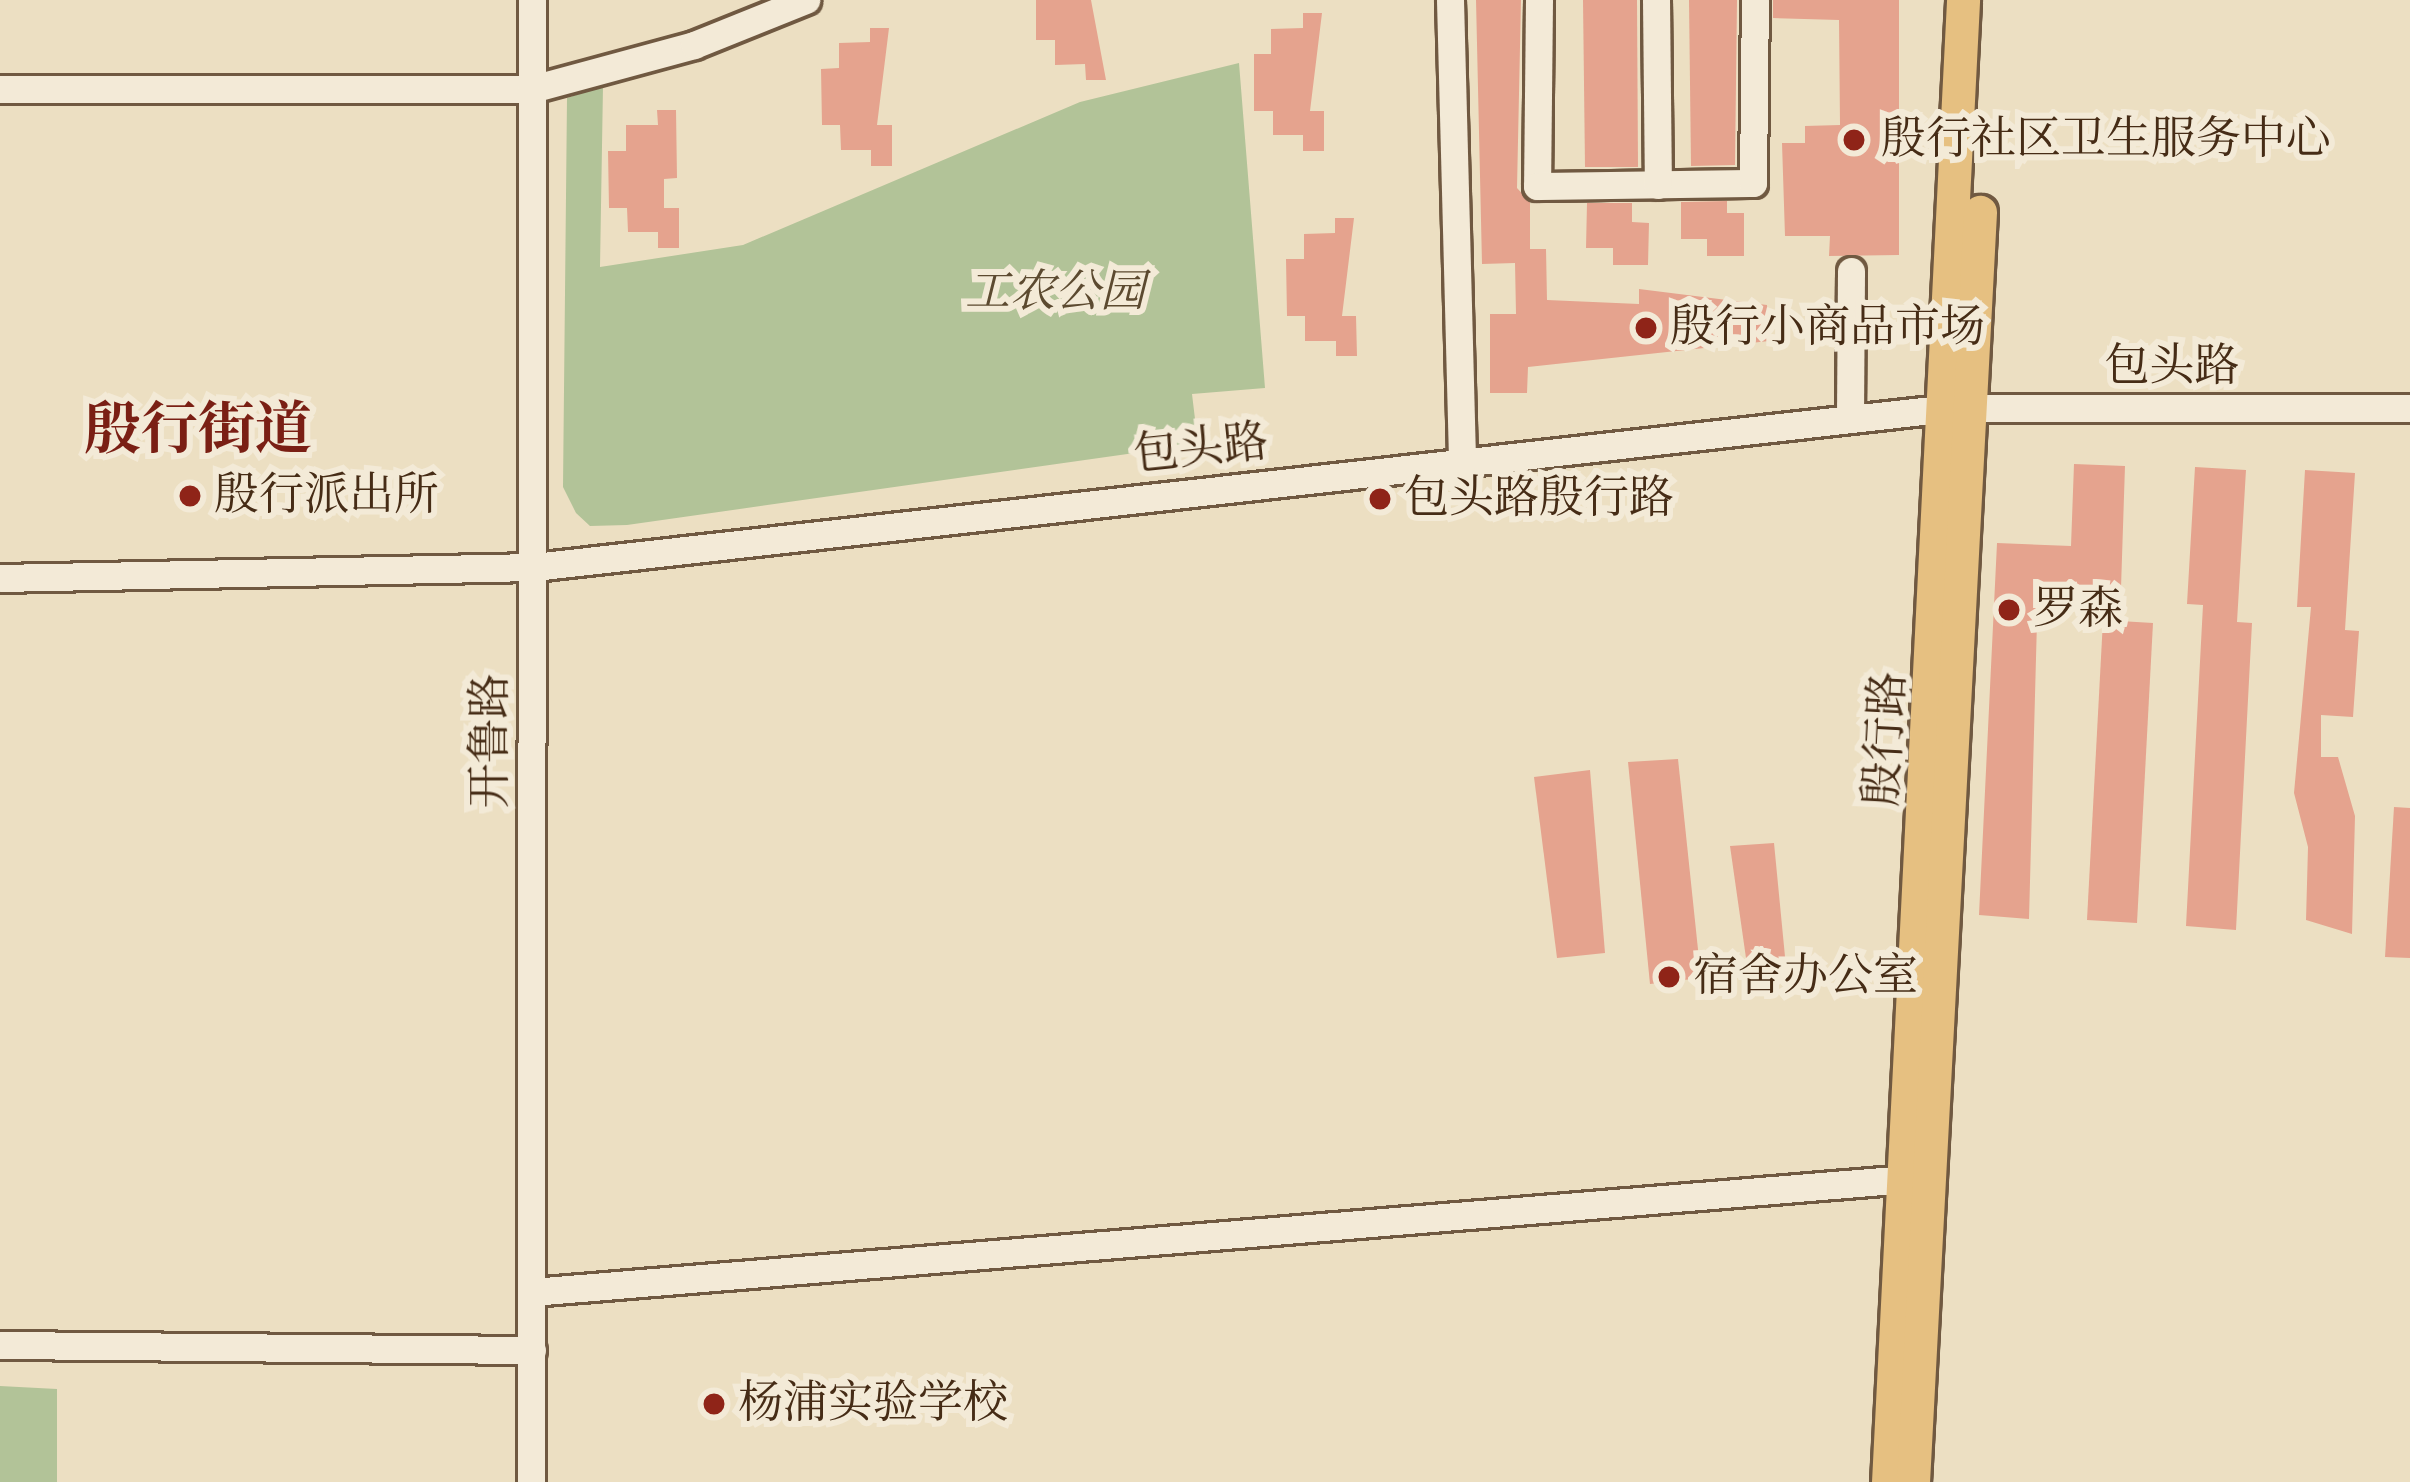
<!DOCTYPE html>
<html>
<head>
<meta charset="utf-8">
<style>
	body { margin:0 }
	#map { position:relative; width:2410px; height:1482px; overflow:hidden; background:#ecdfc2; font-family:"Libre Bodoni","Noto Serif SC",serif }
	div>[style] { position:absolute }
	.green>* { inset:0; background:#b2c398 }
	.building>* { inset:0; background:#e5a38e }
	.roads { filter:drop-shadow(3px 0 #705941) drop-shadow(-3px 0 #705941) drop-shadow(0 3px #705941) drop-shadow(0 -3px #705941) }
	.minor>* { height:27px; margin:-13.5px; padding:0 13.5px; transform-origin:13.5px; border-radius:13.5px; background:#f3ead7 }
	.major>* { height:33px; margin:-16.5px; padding:0 16.5px; transform-origin:16.5px; border-radius:16.5px; background:#e6c081 }
	.dots>* { width:33px; height:33px; translate:-50% -50%; box-sizing:border-box; border:6px solid #f3ead7; border-radius:50% }
	span { translate:-50% -50%; white-space:nowrap; text-align:center; line-height:1.15; -webkit-text-stroke:12px #f3ead7; paint-order:stroke }
	.poi-label { font-size:45px; color:#462c16 }
	.left { translate:0 -50%; text-align:left }
	.park-label { font-size:45px; color:#5c4a30; font-style:italic }
	.street-label { font-size:45px; color:#462c16 }
	.district-label { font-size:57px; color:#7a1f14; font-weight:700 }
</style>
</head>
<body>
<div id="map">
	<div class="green">
		<div style="clip-path:polygon(1239px 63px,1265px 388px,1192px 394px,1198px 444px,627px 525px,590px 526px,576px 513px,563px 487px,567px 98px,603px 86px,600px 267px,743px 245px,1080px 102px)"></div>
		<div style="clip-path:polygon(0 1386px,57px 1389px,57px 1482px,0 1482px)"></div>
	</div>
	<div class="building">
		<div style="clip-path:polygon(1036px 0,1091px 0,1106px 80px,1086px 80px,1085px 64px,1055px 65px,1055px 40px,1036px 40px)"></div>
		<div style="clip-path:polygon(1476px 0,1521px 0,1517px 188px,1530px 202px,1530px 249px,1546px 249px,1547px 300px,1639px 304px,1639px 289px,1767px 305px,1769px 341px,1528px 367px,1527px 393px,1490px 393px,1490px 314px,1516px 314px,1515px 263px,1482px 264px)"></div>
		<div style="clip-path:polygon(1583px 0,1637px 0,1638px 167px,1585px 167px)"></div>
		<div style="clip-path:polygon(1689px 0,1737px 0,1735px 165px,1691px 166px)"></div>
		<div style="clip-path:polygon(1773px 0,1899px 0,1899px 255px,1829px 256px,1830px 236px,1785px 236px,1782px 143px,1805px 143px,1805px 126px,1840px 125px,1839px 20px,1773px 18px)"></div>
		<div style="clip-path:polygon(1303px 13px,1322px 13px,1310px 111px,1324px 111px,1324px 151px,1303px 151px,1303px 135px,1273px 135px,1273px 111px,1254px 111px,1254px 54px,1271px 54px,1271px 29px,1303px 28px)"></div>
		<div style="clip-path:polygon(870px 28px,889px 28px,877px 125px,892px 125px,892px 166px,871px 166px,871px 150px,841px 150px,840px 125px,822px 125px,821px 69px,839px 68px,839px 43px,870px 42px)"></div>
		<div style="clip-path:polygon(657px 110px,676px 110px,677px 178px,664px 179px,664px 208px,679px 208px,679px 248px,658px 248px,658px 232px,628px 232px,627px 208px,609px 208px,608px 151px,626px 151px,626px 125px,658px 125px)"></div>
		<div style="clip-path:polygon(1727px 201px,1727px 213px,1744px 213px,1744px 256px,1707px 256px,1707px 239px,1681px 239px,1681px 202px)"></div>
		<div style="clip-path:polygon(1587px 203px,1632px 203px,1632px 222px,1649px 223px,1648px 265px,1613px 265px,1613px 248px,1586px 248px)"></div>
		<div style="clip-path:polygon(1335px 218px,1354px 218px,1342px 316px,1356px 316px,1357px 356px,1336px 356px,1336px 341px,1305px 341px,1305px 316px,1287px 316px,1286px 259px,1304px 259px,1304px 234px,1335px 233px)"></div>
		<div style="clip-path:polygon(2074px 464px,2125px 466px,2121px 588px,2038px 584px,2029px 919px,1979px 915px,1997px 543px,2071px 546px)"></div>
		<div style="clip-path:polygon(2195px 467px,2246px 470px,2237px 622px,2252px 623px,2236px 930px,2186px 926px,2203px 605px,2187px 604px)"></div>
		<div style="clip-path:polygon(2305px 470px,2355px 473px,2345px 630px,2359px 631px,2353px 717px,2321px 715px,2321px 757px,2338px 757px,2355px 816px,2352px 934px,2306px 920px,2308px 847px,2294px 793px,2311px 607px,2297px 607px)"></div>
		<div style="clip-path:polygon(2103px 620px,2153px 623px,2137px 923px,2087px 920px)"></div>
		<div style="clip-path:polygon(1678px 759px,1701px 978px,1650px 984px,1628px 762px)"></div>
		<div style="clip-path:polygon(1590px 770px,1605px 953px,1557px 958px,1534px 777px)"></div>
		<div style="clip-path:polygon(2394px 807px,2410px 808px,2410px 958px,2385px 957px)"></div>
		<div style="clip-path:polygon(1774px 843px,1786px 967px,1748px 972px,1730px 846px)"></div>
	</div>
	<div class="roads">
		<div class="minor">
			<div style="left:1450px;top:0;width:464px;rotate:88.5deg"></div>
			<div style="left:1539px;top:0;width:186px;rotate:90.6deg"></div>
			<div style="left:1537px;top:186px;width:216px;rotate:-0.8deg"></div>
			<div style="left:1753px;top:183px;width:183px;rotate:-89.4deg"></div>
			<div style="left:1656px;top:0;width:185px;rotate:89.4deg"></div>
			<div style="left:0;top:89px;width:532px"></div>
			<div style="left:532px;top:89px;width:168px;rotate:-15.2deg"></div>
			<div style="left:694px;top:45px;width:121px;rotate:-21.9deg"></div>
			<div style="left:1850px;top:416px;width:145px;rotate:-89.6deg"></div>
			<div style="left:0;top:578px;width:534px;rotate:-1.18deg"></div>
			<div style="left:534px;top:567px;width:1424px;rotate:-6.41deg"></div>
			<div style="left:1949px;top:408px;width:461px"></div>
			<div style="left:532px;top:1292px;width:1393px;rotate:-4.7deg"></div>
			<div style="left:0;top:1345px;width:532px;rotate:0.54deg"></div>
			<div style="left:531px;top:1482px;width:1482px;rotate:-89.96deg"></div>
		</div>
		<div class="major">
			<div style="left:1888px;top:1482px;width:1484px;rotate:-87.1deg"></div>
			<div style="left:1913px;top:1482px;width:1272px;rotate:-86.98deg"></div>
		</div>
	</div>
	<div class="dots">
		<div style="left:1854px;top:140px;background:#8f2418"></div>
		<div style="left:1646px;top:328px;background:#8f2418"></div>
		<div style="left:190px;top:496px;background:#8f2418"></div>
		<div style="left:1380px;top:499px;background:#8f2418"></div>
		<div style="left:2009px;top:610px;background:#8f2418"></div>
		<div style="left:1669px;top:977px;background:#8f2418"></div>
		<div style="left:714px;top:1404px;background:#8f2418"></div>
	</div>
	<div class="poi-label">
		<span class="left" style="left:1881px;top:140px">殷行社区卫生服务中心</span>
		<span class="left" style="left:1670px;top:328px">殷行小商品市场</span>
		<span class="left" style="left:214px;top:496px">殷行派出所</span>
		<span class="left" style="left:1404px;top:499px">包头路殷行路</span>
		<span class="left" style="left:2033px;top:610px">罗森</span>
		<span class="left" style="left:1693px;top:977px">宿舍办公室</span>
		<span class="left" style="left:738px;top:1404px">杨浦实验学校</span>
	</div>
	<div class="park-label">
		<span style="left:1055px;top:293px">工农公园</span>
	</div>
	<div class="street-label">
		<span style="left:2172px;top:367px">包头路</span>
		<span style="left:1201px;top:449px;rotate:-6deg">包头路</span>
		<span style="left:1886px;top:739px;rotate:-87deg">殷行路</span>
		<span style="left:491px;top:741px;rotate:-90deg">开鲁路</span>
	</div>
	<div class="district-label">
		<span style="left:198px;top:432px">殷行街道</span>
	</div>
</div>
</body>
</html>
